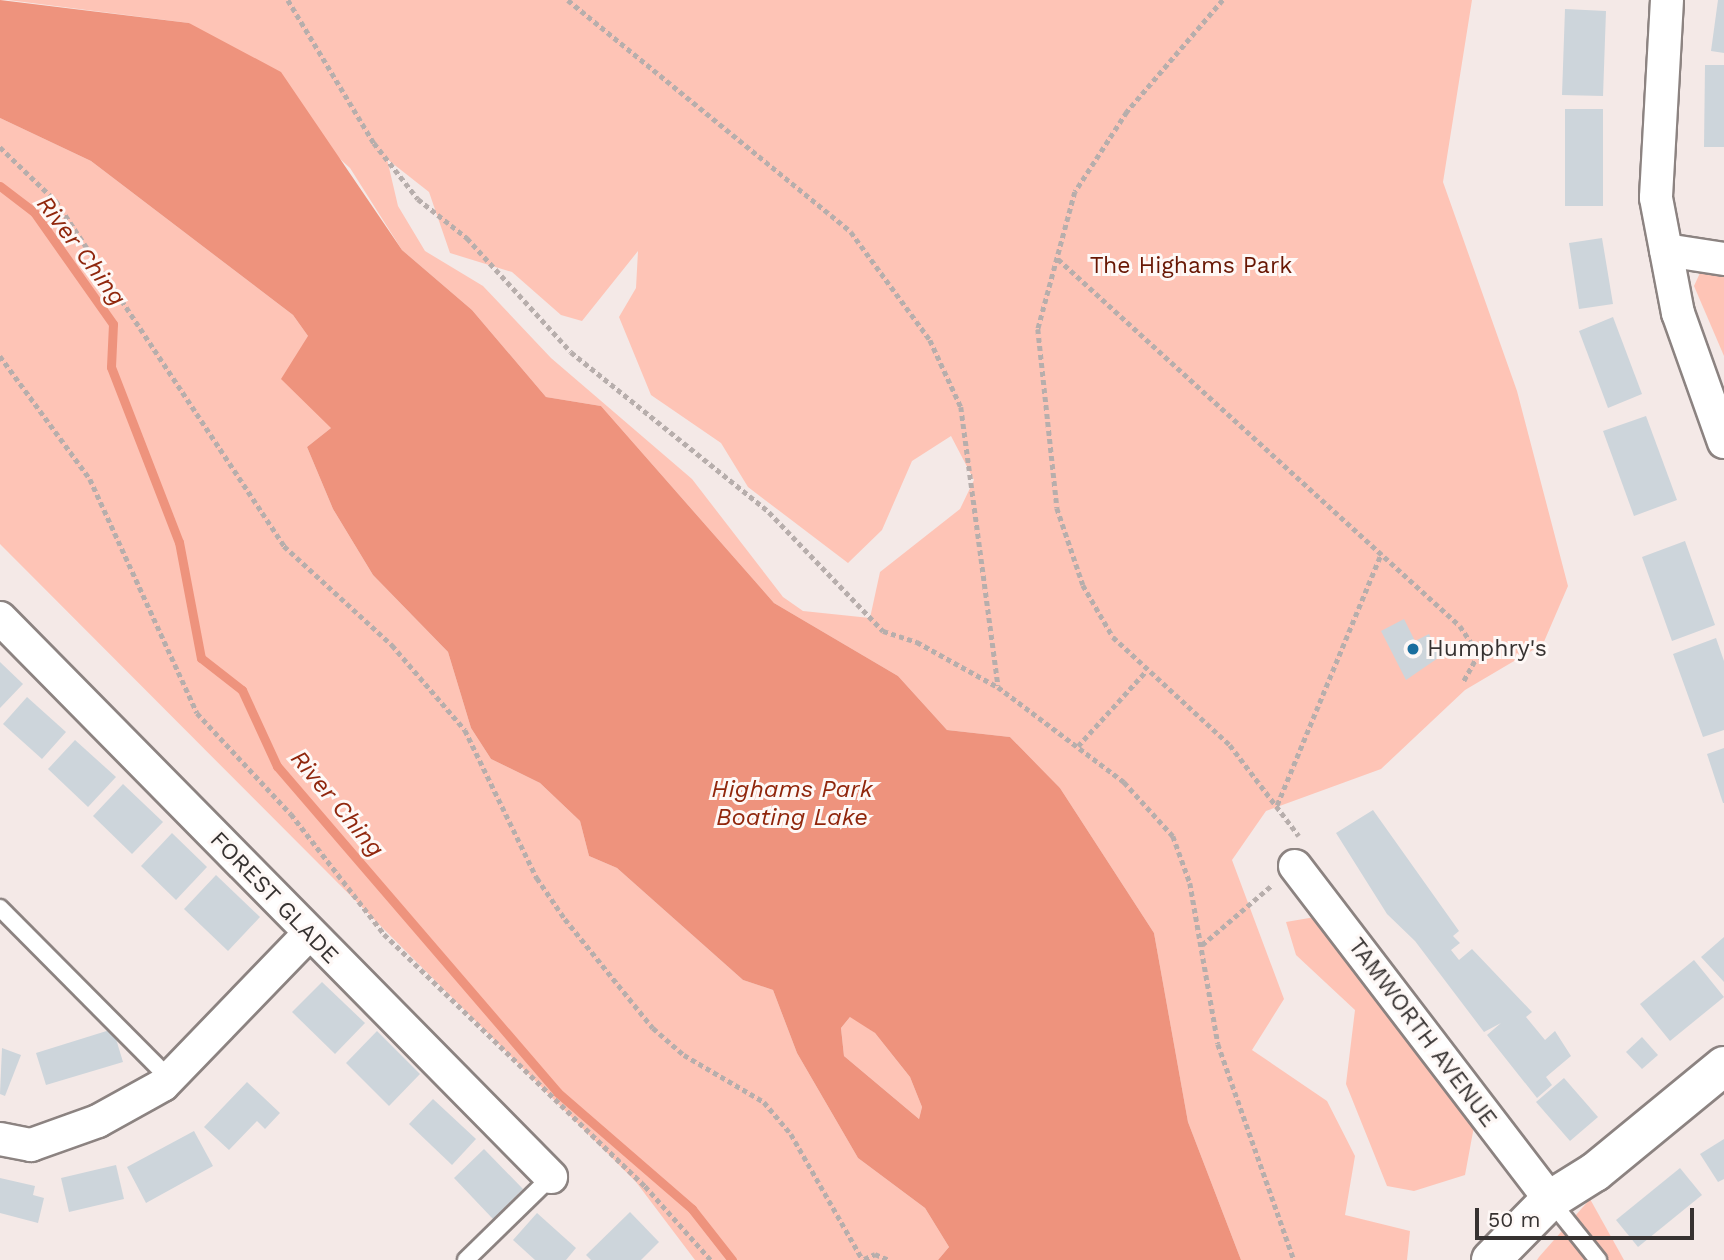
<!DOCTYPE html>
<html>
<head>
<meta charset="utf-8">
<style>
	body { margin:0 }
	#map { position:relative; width:1724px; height:1260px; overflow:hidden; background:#f4e9e7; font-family:"Work Sans",sans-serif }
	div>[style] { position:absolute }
	.green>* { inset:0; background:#fec4b6 }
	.water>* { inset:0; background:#ee937d }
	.stream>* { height:9px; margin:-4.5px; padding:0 4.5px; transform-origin:4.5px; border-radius:4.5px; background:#ee937d }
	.building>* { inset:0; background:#cdd5db }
	.path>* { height:4.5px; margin-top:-2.25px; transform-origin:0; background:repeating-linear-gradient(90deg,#b7aeac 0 5px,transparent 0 8.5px) }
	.roads { filter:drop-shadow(2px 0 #8c8381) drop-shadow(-2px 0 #8c8381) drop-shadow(0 2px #8c8381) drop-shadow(0 -2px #8c8381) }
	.lane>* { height:16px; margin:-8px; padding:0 8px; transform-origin:8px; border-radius:8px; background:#fff }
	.street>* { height:32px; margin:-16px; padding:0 16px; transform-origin:16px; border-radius:16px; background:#fff }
	.secondary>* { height:38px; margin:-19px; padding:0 19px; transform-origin:19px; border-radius:19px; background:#fff }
	.dots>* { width:19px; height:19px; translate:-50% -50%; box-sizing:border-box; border:4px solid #fef8f6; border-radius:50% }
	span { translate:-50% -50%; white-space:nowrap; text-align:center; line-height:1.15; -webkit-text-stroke:6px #fef8f6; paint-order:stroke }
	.park-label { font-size:23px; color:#681704 }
	.poi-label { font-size:23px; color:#363231 }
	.left { translate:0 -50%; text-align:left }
	.street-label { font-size:23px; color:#363231 }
	.water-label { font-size:24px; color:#90260c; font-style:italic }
	.scale { position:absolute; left:1475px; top:1208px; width:219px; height:32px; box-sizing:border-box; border:4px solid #363231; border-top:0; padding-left:9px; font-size:21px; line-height:24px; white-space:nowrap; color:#363231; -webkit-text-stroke:5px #fef8f6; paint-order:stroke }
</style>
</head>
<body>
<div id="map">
	<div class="green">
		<div style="clip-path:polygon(evenodd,8px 0,1472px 0,1443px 182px,1517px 391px,1568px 586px,1543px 644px,1465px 690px,1381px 769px,1266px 811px,1232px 860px,1284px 999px,1252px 1050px,1327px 1101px,1355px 1156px,1345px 1215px,1410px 1231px,1407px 1260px,1241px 1260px,1188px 1122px,1154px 933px,1060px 788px,1010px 737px,947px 730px,898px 676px,774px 603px,601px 406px,546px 397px,472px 310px,402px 250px,350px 168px,189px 23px,8px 0,387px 159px,429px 192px,450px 253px,512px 272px,561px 315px,582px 321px,638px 251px,636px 288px,619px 317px,651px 395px,721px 443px,748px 487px,848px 563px,882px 530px,912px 461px,951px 436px,974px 480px,960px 509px,880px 572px,870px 618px,803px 611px,783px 597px,692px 479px,551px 358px,483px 286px,425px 251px,398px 206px,387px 159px)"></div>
		<div style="clip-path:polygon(0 118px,91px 161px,293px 315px,308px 336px,331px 428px,307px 447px,333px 509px,373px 575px,448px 652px,471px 728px,491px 759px,540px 783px,580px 821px,589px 856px,617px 868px,743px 980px,773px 990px,797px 1053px,858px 1158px,925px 1208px,949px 1247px,938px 1260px,695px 1260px,636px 1182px,0 544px)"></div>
		<div style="clip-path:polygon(1700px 273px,1724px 276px,1724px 356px,1694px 286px)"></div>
		<div style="clip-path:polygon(1315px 917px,1475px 1121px,1465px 1175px,1414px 1191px,1387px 1186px,1346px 1084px,1355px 1010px,1296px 955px,1286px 922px)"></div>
		<div style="clip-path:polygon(851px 1016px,875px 1033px,910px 1077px,922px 1107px,919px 1119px,844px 1056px,841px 1028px)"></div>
		<div style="clip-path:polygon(1590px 1199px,1624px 1260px,1537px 1260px,1539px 1257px)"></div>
	</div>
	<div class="water">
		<div style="clip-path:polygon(evenodd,0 0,189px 23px,281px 72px,402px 250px,472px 310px,546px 397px,601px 406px,774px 603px,898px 676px,947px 730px,1010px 737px,1060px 788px,1154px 933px,1188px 1122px,1241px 1260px,938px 1260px,949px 1247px,925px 1208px,858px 1158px,797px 1053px,773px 990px,743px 980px,617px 868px,589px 856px,580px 821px,540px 783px,491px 759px,471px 728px,448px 652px,373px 575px,333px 509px,307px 447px,331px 428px,281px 379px,308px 336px,293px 315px,91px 161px,0 118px,0 0,850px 1017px,875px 1033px,910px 1077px,922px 1107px,919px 1119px,844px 1056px,841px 1028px,850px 1017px)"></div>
	</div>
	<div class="stream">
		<div style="left:0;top:186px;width:43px;rotate:37.4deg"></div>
		<div style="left:34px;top:212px;width:137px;rotate:54.8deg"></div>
		<div style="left:113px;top:324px;width:43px;rotate:92.7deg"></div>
		<div style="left:111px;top:367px;width:188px;rotate:68.8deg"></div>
		<div style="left:179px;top:542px;width:118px;rotate:79.3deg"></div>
		<div style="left:201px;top:658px;width:52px;rotate:38deg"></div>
		<div style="left:242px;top:690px;width:84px;rotate:65.3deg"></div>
		<div style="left:277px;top:766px;width:430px;rotate:49.3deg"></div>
		<div style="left:557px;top:1092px;width:179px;rotate:40.9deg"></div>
		<div style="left:692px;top:1209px;width:65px;rotate:51.9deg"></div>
	</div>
	<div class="building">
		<div style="clip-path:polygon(1718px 0,1724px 0,1724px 53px,1711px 51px)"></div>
		<div style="clip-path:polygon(1565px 9px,1606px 11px,1603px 96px,1562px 95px)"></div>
		<div style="clip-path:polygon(1705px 65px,1724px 65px,1724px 147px,1704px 147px)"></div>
		<div style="clip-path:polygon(1565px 109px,1603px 109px,1603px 206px,1565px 206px)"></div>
		<div style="clip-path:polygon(1602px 238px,1613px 304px,1579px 309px,1569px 243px)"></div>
		<div style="clip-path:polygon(1613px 317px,1642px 394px,1608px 408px,1579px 331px)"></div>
		<div style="clip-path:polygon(1646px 416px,1677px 500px,1634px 516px,1603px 431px)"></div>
		<div style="clip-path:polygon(1685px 541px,1715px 625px,1672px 641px,1642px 557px)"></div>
		<div style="clip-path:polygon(1404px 619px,1415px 641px,1429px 634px,1441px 656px,1406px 680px,1381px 631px)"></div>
		<div style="clip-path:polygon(1716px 638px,1724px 661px,1724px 730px,1703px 737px,1673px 654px)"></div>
		<div style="clip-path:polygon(0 662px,23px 684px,0 708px)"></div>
		<div style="clip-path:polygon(27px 697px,66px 732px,42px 759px,3px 724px)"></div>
		<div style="clip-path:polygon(75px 740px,116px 777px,88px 807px,48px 769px)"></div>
		<div style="clip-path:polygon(1724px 748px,1724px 803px,1723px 803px,1707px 754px)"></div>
		<div style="clip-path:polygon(123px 784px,163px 822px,132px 854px,93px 816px)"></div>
		<div style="clip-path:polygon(1373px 810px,1459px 931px,1453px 936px,1460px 943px,1451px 950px,1459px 960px,1472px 949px,1532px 1012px,1526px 1017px,1545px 1040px,1555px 1031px,1571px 1056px,1546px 1077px,1552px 1085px,1537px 1098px,1487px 1035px,1501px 1023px,1484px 1032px,1415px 941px,1387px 914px,1336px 833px)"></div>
		<div style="clip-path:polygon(172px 833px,207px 867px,176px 900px,141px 866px)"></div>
		<div style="clip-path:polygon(216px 875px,260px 917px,228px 951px,184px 909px)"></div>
		<div style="clip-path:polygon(1724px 937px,1724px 982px,1701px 957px)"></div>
		<div style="clip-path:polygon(1694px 960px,1724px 997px,1670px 1041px,1640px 1004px)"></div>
		<div style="clip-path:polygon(322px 982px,365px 1023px,335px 1054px,292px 1012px)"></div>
		<div style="clip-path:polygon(113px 1029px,123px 1062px,46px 1085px,36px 1053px)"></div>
		<div style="clip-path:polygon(377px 1031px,420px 1074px,389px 1106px,346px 1063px)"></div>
		<div style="clip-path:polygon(1642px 1037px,1658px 1055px,1642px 1069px,1626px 1052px)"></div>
		<div style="clip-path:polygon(2px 1048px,21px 1055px,5px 1096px,0 1094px)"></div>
		<div style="clip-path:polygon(1564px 1078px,1598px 1117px,1570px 1141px,1536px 1102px)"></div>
		<div style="clip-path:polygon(247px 1082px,280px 1113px,265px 1129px,257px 1121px,229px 1150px,204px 1127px)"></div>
		<div style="clip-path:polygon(433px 1099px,476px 1139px,452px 1165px,409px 1124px)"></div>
		<div style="clip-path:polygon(194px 1131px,213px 1166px,146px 1203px,127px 1167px)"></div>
		<div style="clip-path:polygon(1724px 1139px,1724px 1179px,1718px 1182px,1700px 1154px)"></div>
		<div style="clip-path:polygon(484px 1149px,523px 1189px,493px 1219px,454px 1178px)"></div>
		<div style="clip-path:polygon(116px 1165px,124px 1199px,69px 1212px,61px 1178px)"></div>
		<div style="clip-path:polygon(1680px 1168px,1702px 1195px,1638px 1247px,1616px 1220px)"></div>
		<div style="clip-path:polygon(0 1178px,35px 1186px,33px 1195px,44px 1198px,38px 1223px,0 1213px)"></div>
		<div style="clip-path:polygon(630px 1212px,659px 1242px,641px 1260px,591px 1260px,586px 1255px)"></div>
		<div style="clip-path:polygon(537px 1213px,576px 1248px,566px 1260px,535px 1260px,513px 1240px)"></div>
	</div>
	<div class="path">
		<div style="left:288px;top:0;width:167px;rotate:59deg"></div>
		<div style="left:374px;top:143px;width:71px;rotate:51.8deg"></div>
		<div style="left:418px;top:199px;width:63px;rotate:38.5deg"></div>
		<div style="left:467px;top:238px;width:154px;rotate:47.6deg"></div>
		<div style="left:571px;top:352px;width:255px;rotate:38.9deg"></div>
		<div style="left:769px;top:512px;width:165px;rotate:46.2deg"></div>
		<div style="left:883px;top:631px;width:36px;rotate:18deg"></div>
		<div style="left:917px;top:642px;width:93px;rotate:29.1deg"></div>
		<div style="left:998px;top:687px;width:158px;rotate:37deg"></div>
		<div style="left:1124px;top:782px;width:73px;rotate:47.8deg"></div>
		<div style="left:1173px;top:836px;width:50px;rotate:70.1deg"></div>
		<div style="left:1190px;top:883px;width:163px;rotate:80.1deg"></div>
		<div style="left:1218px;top:1044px;width:229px;rotate:70.6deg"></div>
		<div style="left:568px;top:0;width:366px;rotate:39.3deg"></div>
		<div style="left:851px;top:232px;width:134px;rotate:53.8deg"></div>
		<div style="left:930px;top:340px;width:74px;rotate:65.2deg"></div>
		<div style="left:961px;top:407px;width:281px;rotate:82.4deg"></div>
		<div style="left:1223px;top:0;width:148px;rotate:130.6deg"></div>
		<div style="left:1127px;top:112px;width:95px;rotate:123deg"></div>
		<div style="left:1075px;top:192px;width:142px;rotate:105.1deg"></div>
		<div style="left:1038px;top:329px;width:180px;rotate:83.9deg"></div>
		<div style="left:1057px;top:508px;width:81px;rotate:71.3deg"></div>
		<div style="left:1083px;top:585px;width:60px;rotate:60deg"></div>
		<div style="left:1113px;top:637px;width:159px;rotate:42.7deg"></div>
		<div style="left:1230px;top:745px;width:114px;rotate:52.8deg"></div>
		<div style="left:0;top:147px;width:78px;rotate:44deg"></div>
		<div style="left:56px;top:201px;width:414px;rotate:56.5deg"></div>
		<div style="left:284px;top:546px;width:147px;rotate:42.5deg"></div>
		<div style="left:392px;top:645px;width:112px;rotate:49.3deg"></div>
		<div style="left:465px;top:730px;width:165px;rotate:64.1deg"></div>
		<div style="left:537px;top:878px;width:50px;rotate:55.7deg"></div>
		<div style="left:565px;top:919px;width:140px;rotate:51.1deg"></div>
		<div style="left:653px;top:1028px;width:41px;rotate:41.1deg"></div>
		<div style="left:684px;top:1055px;width:93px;rotate:30.4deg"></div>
		<div style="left:764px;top:1102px;width:42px;rotate:49.8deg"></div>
		<div style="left:791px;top:1134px;width:145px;rotate:60.3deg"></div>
		<div style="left:1058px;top:259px;width:544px;rotate:42.39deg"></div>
		<div style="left:1460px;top:626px;width:34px;rotate:56deg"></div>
		<div style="left:1479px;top:654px;width:33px;rotate:119deg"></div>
		<div style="left:0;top:356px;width:152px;rotate:53.8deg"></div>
		<div style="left:90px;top:479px;width:257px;rotate:65.4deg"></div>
		<div style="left:197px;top:713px;width:138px;rotate:47.1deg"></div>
		<div style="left:291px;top:814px;width:152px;rotate:52.2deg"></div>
		<div style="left:384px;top:934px;width:363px;rotate:44deg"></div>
		<div style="left:645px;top:1186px;width:99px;rotate:48.3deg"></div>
		<div style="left:1078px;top:746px;width:101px;rotate:-47.8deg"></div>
		<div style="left:1277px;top:805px;width:272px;rotate:-67.5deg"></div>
		<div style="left:1202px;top:945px;width:92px;rotate:-40.6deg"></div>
		<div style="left:864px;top:1259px;width:12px;rotate:-24deg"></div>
		<div style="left:875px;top:1254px;width:15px;rotate:23deg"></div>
	</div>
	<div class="roads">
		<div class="lane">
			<div style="left:0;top:908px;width:240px;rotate:45.2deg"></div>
			<div style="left:1550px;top:1200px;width:77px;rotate:51.3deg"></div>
			<div style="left:466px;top:1260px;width:119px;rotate:-44.3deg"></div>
		</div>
		<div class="street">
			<div style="left:1667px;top:0;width:198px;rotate:93.2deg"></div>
			<div style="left:1656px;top:198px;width:117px;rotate:79.2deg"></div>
			<div style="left:1678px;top:313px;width:137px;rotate:70.4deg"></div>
			<div style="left:1666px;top:250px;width:59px;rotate:8.8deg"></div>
			<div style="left:0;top:618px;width:785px;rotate:45.41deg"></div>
			<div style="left:1295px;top:866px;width:420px;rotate:52.6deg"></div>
			<div style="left:0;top:1139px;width:32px;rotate:11deg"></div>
			<div style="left:31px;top:1145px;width:71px;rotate:-19.7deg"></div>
			<div style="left:98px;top:1121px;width:74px;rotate:-29deg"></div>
			<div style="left:163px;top:1085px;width:210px;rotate:-46deg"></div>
		</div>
		<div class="secondary">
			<div style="left:1491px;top:1260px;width:84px;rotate:-45.5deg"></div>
			<div style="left:1550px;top:1200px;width:53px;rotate:-31.9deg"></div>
			<div style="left:1595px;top:1172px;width:167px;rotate:-39.4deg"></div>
		</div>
	</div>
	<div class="dots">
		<div style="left:1413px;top:649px;background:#1a6e9e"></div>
	</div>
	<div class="park-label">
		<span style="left:1191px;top:266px">The Highams Park</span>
	</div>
	<div class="poi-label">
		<span class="left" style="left:1427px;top:649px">Humphry's</span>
	</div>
	<div class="street-label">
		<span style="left:274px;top:898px;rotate:46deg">FOREST GLADE</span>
		<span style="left:1422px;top:1033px;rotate:53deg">TAMWORTH AVENUE</span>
	</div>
	<div class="water-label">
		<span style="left:81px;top:251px;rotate:53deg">River Ching</span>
		<span style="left:792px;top:804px">Highams Park<br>Boating Lake</span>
		<span style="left:337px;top:804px;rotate:50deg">River Ching</span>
	</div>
	<div class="scale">50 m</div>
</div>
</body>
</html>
